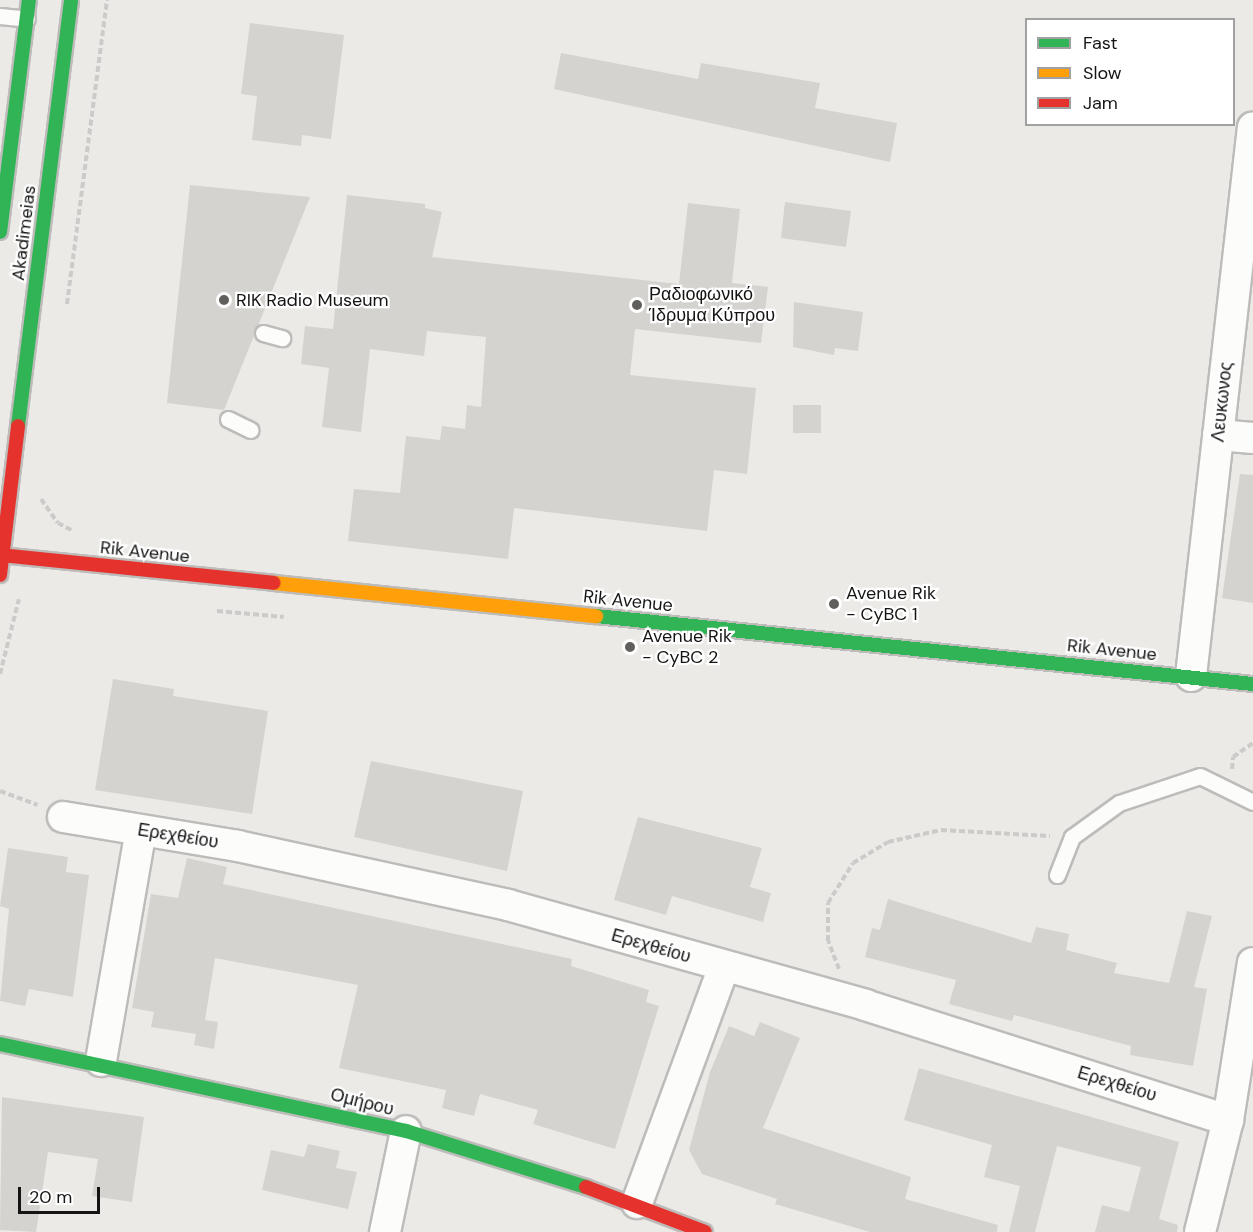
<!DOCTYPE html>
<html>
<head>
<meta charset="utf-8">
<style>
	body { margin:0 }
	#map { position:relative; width:1253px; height:1232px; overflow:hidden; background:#eceae7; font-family:"DM Sans",sans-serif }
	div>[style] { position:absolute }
	.building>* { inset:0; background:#d4d3d0 }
	.path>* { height:4px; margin-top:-2px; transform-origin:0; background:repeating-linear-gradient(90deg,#cbcbca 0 6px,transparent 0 9px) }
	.roads { filter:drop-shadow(2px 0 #bdbcba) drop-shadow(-2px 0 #bdbcba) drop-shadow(0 2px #bdbcba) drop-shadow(0 -2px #bdbcba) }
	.lane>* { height:15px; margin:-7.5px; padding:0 7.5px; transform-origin:7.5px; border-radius:7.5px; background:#fcfcfb }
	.street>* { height:30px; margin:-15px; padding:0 15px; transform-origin:15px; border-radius:15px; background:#fcfcfb }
	.fast>* { height:14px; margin:-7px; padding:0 7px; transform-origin:7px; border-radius:7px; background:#30b455 }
	.slow>* { height:14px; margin:-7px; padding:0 7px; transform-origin:7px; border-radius:7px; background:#ff9f0a }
	.jam>* { height:14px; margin:-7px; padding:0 7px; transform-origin:7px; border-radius:7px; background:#e5322d }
	.dots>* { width:16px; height:16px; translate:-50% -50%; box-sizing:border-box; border:3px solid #fff; border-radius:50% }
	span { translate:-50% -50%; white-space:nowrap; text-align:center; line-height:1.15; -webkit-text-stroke:4.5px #fff; paint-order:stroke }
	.street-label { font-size:18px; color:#151413 }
	.poi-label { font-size:18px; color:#151413 }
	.left { translate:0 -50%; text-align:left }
	.legend { position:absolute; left:1025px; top:18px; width:210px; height:108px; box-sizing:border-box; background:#fff; border:2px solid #a1a1a1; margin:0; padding:8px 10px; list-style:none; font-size:18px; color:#151413 }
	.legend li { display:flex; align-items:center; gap:12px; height:30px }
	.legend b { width:30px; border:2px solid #a1a1a1 }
	.scale { position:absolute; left:18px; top:1187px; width:82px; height:27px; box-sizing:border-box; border:3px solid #151413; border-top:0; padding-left:8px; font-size:18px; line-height:21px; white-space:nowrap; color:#151413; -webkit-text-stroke:4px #fff; paint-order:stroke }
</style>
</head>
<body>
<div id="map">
	<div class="building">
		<div style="clip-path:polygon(250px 23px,344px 35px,331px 139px,302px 135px,301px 146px,252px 140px,257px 96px,241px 94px)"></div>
		<div style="clip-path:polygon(561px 53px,698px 79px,701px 63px,820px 83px,815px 108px,897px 123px,890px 162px,554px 89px)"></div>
		<div style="clip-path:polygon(190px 185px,310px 197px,224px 410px,167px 403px)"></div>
		<div style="clip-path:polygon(347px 195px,425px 204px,425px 208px,442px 212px,432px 257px,679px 284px,688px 203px,740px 209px,732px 283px,768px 287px,761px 343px,635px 329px,630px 375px,756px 388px,747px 474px,714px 470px,707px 531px,514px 508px,508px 559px,348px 541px,354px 489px,400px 493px,406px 436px,440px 440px,442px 426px,465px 429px,467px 405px,481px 407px,486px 337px,427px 331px,424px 356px,370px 349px,361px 432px,322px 427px,329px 368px,301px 364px,305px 326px,333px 329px)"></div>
		<div style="clip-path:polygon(785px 202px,851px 211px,846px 247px,781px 238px)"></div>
		<div style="clip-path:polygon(794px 302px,863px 312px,858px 351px,835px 348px,834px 355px,793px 347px)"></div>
		<div style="clip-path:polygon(793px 405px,821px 405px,821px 433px,793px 433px)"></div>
		<div style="clip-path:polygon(1240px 474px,1253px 475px,1253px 603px,1222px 598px)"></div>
		<div style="clip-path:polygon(113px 679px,174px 689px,173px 696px,268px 711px,252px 814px,95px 790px)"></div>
		<div style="clip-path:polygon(371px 761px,523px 791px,507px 871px,354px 837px)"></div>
		<div style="clip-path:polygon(638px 817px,762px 848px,750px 887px,771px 893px,763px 922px,672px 896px,666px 915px,614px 900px)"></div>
		<div style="clip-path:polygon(8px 848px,68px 857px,66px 872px,89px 875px,73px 997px,29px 989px,25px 1006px,0 1001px,9px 909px,0 906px)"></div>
		<div style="clip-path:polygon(187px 858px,227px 867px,223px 884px,572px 959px,571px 966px,649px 990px,646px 1002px,659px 1006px,615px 1149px,533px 1124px,538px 1110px,480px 1094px,474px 1116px,442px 1108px,446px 1090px,339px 1068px,358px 985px,215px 958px,205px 1020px,218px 1022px,214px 1049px,194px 1045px,196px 1034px,151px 1027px,154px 1012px,132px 1008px,151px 894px,178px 898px)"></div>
		<div style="clip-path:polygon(888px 899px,1031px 943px,1036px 927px,1069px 934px,1066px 950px,1117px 963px,1114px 973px,1169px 983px,1187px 911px,1212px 916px,1194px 987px,1207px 989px,1193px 1066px,1130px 1055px,1131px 1046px,1014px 1015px,1012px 1021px,949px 1004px,956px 980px,865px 957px,872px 928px,880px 930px)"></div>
		<div style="clip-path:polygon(760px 1022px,800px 1038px,763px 1128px,911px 1177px,905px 1199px,998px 1225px,997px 1232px,870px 1232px,775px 1204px,777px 1199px,702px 1174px,689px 1150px,710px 1072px,729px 1026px,754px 1036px)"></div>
		<div style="clip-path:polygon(919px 1068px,1179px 1142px,1159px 1219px,1178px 1225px,1177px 1232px,1095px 1232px,1102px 1205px,1129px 1212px,1141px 1167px,1057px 1146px,1035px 1232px,1009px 1232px,1020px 1186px,984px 1177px,992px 1145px,904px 1120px)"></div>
		<div style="clip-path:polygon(2px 1097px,144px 1117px,132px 1202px,92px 1196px,98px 1159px,48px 1152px,36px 1232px,0 1230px)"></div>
		<div style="clip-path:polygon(308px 1144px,340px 1151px,336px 1168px,357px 1172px,348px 1209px,262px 1190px,271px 1150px,304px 1157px)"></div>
	</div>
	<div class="path">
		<div style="left:67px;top:304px;width:307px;rotate:-82.5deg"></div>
		<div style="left:41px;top:499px;width:29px;rotate:55deg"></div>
		<div style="left:58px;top:523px;width:15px;rotate:28deg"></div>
		<div style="left:217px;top:611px;width:67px;rotate:5.1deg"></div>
		<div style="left:0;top:674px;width:77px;rotate:-75.8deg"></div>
		<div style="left:1232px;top:769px;width:12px;rotate:-85deg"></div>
		<div style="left:1233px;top:757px;width:24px;rotate:-35deg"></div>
		<div style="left:0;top:791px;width:40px;rotate:20.2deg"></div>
		<div style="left:839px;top:969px;width:30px;rotate:-111deg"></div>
		<div style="left:828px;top:941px;width:38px;rotate:-90deg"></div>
		<div style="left:828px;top:903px;width:47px;rotate:-58deg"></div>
		<div style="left:853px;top:863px;width:41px;rotate:-31deg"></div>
		<div style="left:888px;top:842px;width:54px;rotate:-12.8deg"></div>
		<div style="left:941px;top:830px;width:109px;rotate:3.2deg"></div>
	</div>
	<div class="roads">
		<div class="lane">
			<div style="left:0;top:16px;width:27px;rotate:6deg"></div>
			<div style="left:263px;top:333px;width:20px;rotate:15deg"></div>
			<div style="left:228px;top:419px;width:25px;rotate:26deg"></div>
			<div style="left:1057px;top:875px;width:41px;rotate:-68.5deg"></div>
			<div style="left:1072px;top:837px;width:58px;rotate:-35.9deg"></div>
			<div style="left:1119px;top:803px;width:85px;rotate:-18.4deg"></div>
			<div style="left:1200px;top:776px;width:59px;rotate:26.1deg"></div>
		</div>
		<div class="street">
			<div style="left:1218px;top:435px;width:35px;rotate:5deg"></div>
			<div style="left:1191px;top:676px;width:552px;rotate:-83.56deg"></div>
			<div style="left:63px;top:817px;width:177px;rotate:9.4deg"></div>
			<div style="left:238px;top:846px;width:276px;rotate:12.3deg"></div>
			<div style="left:508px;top:905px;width:371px;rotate:15.6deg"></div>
			<div style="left:865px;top:1005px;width:381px;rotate:17.6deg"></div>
			<div style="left:101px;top:1061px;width:234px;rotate:-80.2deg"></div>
			<div style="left:637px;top:1203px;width:252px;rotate:-69.8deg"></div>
			<div style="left:385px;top:1232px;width:103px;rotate:-78.3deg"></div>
			<div style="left:1200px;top:1232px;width:115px;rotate:-76deg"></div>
			<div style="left:1228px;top:1120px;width:159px;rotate:-81deg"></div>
		</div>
		<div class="fast">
			<div style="left:0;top:232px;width:234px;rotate:-82.9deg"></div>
			<div style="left:18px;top:426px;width:429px;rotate:-82.9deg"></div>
			<div style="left:596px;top:616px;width:661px;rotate:5.91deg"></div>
			<div style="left:0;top:1044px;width:415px;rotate:12.1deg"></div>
			<div style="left:406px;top:1131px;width:189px;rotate:17.3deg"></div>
		</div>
		<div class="slow">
			<div style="left:274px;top:583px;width:324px;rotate:5.9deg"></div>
		</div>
		<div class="jam">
			<div style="left:0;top:555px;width:275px;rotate:5.8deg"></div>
			<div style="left:0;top:575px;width:150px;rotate:-83.1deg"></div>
			<div style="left:586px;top:1187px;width:127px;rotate:20.7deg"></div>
		</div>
	</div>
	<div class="dots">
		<div style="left:224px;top:300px;background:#605f5d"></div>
		<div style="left:637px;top:305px;background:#605f5d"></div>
		<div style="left:834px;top:604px;background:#605f5d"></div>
		<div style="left:630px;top:647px;background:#605f5d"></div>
	</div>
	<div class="street-label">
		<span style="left:24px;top:233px;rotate:-83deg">Akadimeias</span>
		<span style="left:1222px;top:402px;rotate:-84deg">Λευκωνος</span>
		<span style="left:145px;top:552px;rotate:6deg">Rik Avenue</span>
		<span style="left:628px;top:601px;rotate:6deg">Rik Avenue</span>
		<span style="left:1112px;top:650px;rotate:6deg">Rik Avenue</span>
		<span style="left:178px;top:836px;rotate:9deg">Ερεχθείου</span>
		<span style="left:651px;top:946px;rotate:16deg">Ερεχθείου</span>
		<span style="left:1117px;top:1084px;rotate:17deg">Ερεχθείου</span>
		<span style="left:362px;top:1102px;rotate:14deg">Ομήρου</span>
	</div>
	<div class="poi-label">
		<span class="left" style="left:649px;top:305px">Ραδιοφωνικό<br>Ίδρυμα Κύπρου</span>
		<span class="left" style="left:236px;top:300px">RIK Radio Museum</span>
		<span class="left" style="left:846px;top:604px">Avenue Rik<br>- CyBC 1</span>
		<span class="left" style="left:642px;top:647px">Avenue Rik<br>- CyBC 2</span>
	</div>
	<ul class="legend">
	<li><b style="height:8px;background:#30b455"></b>Fast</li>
	<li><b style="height:8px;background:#ff9f0a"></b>Slow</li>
	<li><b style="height:8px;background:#e5322d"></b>Jam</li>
	</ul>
	<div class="scale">20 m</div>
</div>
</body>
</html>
